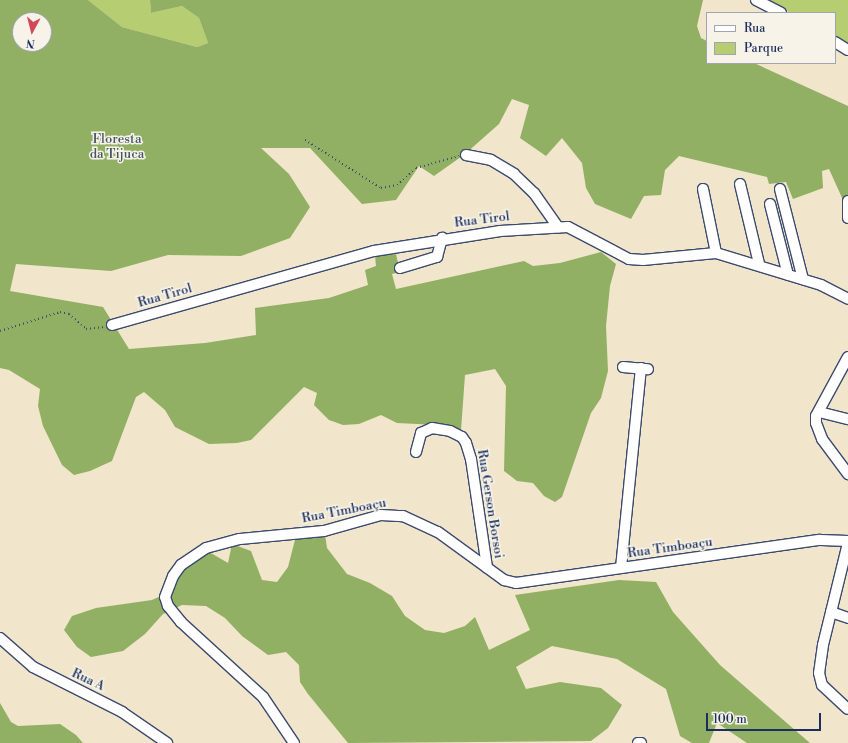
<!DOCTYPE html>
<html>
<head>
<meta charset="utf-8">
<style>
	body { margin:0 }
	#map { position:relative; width:848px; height:743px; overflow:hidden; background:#f1e5cb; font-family:"Libre Bodoni",serif }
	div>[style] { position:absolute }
	.green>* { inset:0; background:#b7cd72 }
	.forest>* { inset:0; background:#91b064 }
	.path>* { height:1.5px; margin-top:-0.75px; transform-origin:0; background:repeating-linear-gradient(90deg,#3b4a6e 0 1px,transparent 0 4px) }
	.roads { filter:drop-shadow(1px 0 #3b4a6e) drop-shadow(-1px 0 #3b4a6e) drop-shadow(0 1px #3b4a6e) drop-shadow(0 -1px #3b4a6e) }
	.minor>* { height:10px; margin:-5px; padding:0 5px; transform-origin:5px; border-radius:5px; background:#fff }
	span { translate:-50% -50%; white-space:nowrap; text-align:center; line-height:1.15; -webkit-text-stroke:3px #f7f3e8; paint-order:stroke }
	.park-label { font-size:13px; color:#425663 }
	.street-label { font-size:13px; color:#1b2f5e }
	.legend { position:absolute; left:706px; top:12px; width:130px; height:52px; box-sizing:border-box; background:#f7f3e8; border:1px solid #9fa5b1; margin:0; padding:5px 7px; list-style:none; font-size:12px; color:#1b2f5e }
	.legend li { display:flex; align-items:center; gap:8px; height:20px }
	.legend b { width:20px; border:1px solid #9fa5b1 }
	.north { position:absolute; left:12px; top:12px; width:40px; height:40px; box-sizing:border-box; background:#f7f3e8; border:1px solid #9fa5b1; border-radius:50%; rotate:187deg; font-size:11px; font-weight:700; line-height:16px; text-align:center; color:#1b2f5e }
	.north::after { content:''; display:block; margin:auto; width:14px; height:18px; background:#d1495b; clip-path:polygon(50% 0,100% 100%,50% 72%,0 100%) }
	.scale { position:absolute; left:706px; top:713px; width:115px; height:18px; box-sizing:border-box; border:2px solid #1b2f5e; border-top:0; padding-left:5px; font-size:12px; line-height:14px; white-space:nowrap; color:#1b2f5e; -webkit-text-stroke:3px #f7f3e8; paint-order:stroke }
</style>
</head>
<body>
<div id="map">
	<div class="green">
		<div style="clip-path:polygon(88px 0,150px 0,151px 13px,182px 6px,199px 18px,208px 43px,197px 47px,122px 27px)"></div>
		<div style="clip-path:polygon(765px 0,848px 0,848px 45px,835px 36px,835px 13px,791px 13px)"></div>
	</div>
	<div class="forest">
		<div style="clip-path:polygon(evenodd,0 0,88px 0,122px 27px,197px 47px,208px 43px,199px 18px,182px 6px,151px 13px,150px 0,703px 0,697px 26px,701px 38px,707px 41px,707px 63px,754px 63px,848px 106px,848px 198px,843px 200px,829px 169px,822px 171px,823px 188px,793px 199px,786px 182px,769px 184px,767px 177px,679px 156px,665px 170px,661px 195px,644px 196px,631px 219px,595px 204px,586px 188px,582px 163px,562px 138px,546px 156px,520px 138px,529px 105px,512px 99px,499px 124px,465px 154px,434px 176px,419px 166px,396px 200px,362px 204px,310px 148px,261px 148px,289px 174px,310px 207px,290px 238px,241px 256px,168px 255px,111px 271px,16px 264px,10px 291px,103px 307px,129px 349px,205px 343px,256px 335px,255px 308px,329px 298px,368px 285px,365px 270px,376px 266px,375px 256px,396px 254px,400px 272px,392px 274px,396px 289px,524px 261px,533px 266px,560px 263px,601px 252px,616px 264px,610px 286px,606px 326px,608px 371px,601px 398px,591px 413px,562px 497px,555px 502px,544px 496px,533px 483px,517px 481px,504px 471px,506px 386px,495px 369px,465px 375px,461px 430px,438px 425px,397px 423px,381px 415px,359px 424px,343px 425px,329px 420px,314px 405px,317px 393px,304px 387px,251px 440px,237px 443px,209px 444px,175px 427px,165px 410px,144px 392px,136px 397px,112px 461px,90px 471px,74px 475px,62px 465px,43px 426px,38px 406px,40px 389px,9px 370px,0 368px,0 0,20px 20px,44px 20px,44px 44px,20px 44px,20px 20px)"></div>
		<div style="clip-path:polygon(325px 534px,327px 548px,347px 574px,370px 583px,392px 596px,405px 616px,425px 630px,444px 633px,465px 626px,475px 617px,489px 650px,530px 630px,515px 595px,619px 580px,656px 582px,673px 612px,720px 665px,810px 743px,747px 743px,717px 723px,709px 743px,692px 743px,680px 736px,666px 689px,617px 659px,552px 646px,516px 667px,526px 689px,560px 682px,601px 688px,622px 705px,608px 728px,591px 741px,348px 743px,308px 694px,300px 682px,299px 665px,286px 652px,268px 655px,242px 636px,225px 618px,206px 606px,182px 605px,163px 614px,145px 634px,123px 651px,91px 657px,77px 647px,64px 630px,72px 616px,96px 608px,152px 600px,169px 592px,192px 556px,204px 549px,228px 563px,232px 544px,251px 551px,262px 580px,277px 582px,288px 567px,296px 536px)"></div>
		<div style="clip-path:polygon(0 703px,11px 722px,18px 726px,60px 724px,76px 735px,83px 743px,0 743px)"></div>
	</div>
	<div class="path">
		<div style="left:305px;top:140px;width:90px;rotate:32.3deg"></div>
		<div style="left:381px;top:188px;width:16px;rotate:-11deg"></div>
		<div style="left:397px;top:185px;width:25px;rotate:-42deg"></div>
		<div style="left:416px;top:168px;width:45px;rotate:-15.6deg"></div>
		<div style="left:0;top:331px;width:63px;rotate:-17.6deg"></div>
		<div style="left:60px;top:312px;width:9px;rotate:13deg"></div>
		<div style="left:69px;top:314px;width:23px;rotate:41deg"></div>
		<div style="left:86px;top:329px;width:19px;rotate:-6deg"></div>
	</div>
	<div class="roads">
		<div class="minor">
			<div style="left:756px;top:0;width:28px;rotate:27deg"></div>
			<div style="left:835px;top:42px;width:15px;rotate:32deg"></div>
			<div style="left:466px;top:155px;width:25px;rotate:11deg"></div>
			<div style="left:491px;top:160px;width:27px;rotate:31deg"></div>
			<div style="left:514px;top:174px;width:28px;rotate:44deg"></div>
			<div style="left:534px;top:193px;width:42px;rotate:54.8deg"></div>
			<div style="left:740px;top:184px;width:82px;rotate:76.6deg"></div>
			<div style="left:703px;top:189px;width:65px;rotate:78.5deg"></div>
			<div style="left:780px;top:189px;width:93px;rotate:75.7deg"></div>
			<div style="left:848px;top:201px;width:17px;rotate:90deg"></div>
			<div style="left:770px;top:204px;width:73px;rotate:75.8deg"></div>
			<div style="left:400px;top:268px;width:39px;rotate:-17deg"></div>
			<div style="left:437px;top:257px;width:20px;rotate:-75deg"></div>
			<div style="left:112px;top:325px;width:272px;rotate:-15.8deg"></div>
			<div style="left:374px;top:251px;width:128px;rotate:-9deg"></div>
			<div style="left:500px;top:231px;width:68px;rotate:-3.4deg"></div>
			<div style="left:568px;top:227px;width:69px;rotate:27.7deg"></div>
			<div style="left:629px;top:259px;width:14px;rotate:4deg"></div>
			<div style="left:643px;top:260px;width:73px;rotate:-5.5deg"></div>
			<div style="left:716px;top:253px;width:110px;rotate:16.9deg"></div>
			<div style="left:821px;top:285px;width:30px;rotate:27deg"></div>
			<div style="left:848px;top:357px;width:67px;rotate:118.5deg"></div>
			<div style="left:816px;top:416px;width:7px;rotate:90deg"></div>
			<div style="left:816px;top:423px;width:17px;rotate:69deg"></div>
			<div style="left:822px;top:439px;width:44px;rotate:53.4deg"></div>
			<div style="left:623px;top:367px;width:25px;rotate:5deg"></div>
			<div style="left:819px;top:412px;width:30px;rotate:14deg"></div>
			<div style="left:416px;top:452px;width:20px;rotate:-75deg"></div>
			<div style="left:421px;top:433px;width:12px;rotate:-24deg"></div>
			<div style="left:432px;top:428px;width:18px;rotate:9deg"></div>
			<div style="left:450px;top:431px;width:13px;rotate:27deg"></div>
			<div style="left:462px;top:437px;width:7px;rotate:56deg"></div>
			<div style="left:466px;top:443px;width:17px;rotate:73deg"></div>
			<div style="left:471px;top:459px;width:110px;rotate:81.6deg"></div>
			<div style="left:848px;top:543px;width:105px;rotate:103.8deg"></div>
			<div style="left:823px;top:645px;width:28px;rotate:98deg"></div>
			<div style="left:819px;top:673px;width:12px;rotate:76deg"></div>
			<div style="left:822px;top:685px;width:35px;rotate:43deg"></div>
			<div style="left:621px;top:568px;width:201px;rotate:-84.3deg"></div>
			<div style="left:831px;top:612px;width:18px;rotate:19deg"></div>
			<div style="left:0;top:638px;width:44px;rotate:41.3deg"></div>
			<div style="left:33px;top:667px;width:100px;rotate:26.8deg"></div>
			<div style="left:122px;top:712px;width:55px;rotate:34.6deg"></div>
			<div style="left:294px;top:743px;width:55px;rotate:-124deg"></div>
			<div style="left:263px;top:697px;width:111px;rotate:-137.6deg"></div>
			<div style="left:181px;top:622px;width:21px;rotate:-129deg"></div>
			<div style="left:168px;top:606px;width:9px;rotate:-108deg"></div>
			<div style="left:165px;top:597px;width:22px;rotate:-69deg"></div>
			<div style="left:173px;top:576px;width:14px;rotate:-54deg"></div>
			<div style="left:181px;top:565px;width:30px;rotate:-34deg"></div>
			<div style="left:206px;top:548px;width:35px;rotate:-15deg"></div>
			<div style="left:240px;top:539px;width:84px;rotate:-5.4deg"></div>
			<div style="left:324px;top:531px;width:59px;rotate:-15.7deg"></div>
			<div style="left:381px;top:515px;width:22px;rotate:3deg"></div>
			<div style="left:403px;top:516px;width:38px;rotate:25deg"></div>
			<div style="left:438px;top:532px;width:82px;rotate:36deg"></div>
			<div style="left:504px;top:580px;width:12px;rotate:14deg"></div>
			<div style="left:516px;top:583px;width:307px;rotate:-8.1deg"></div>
			<div style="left:820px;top:540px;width:28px;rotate:2deg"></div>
			<div style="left:638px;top:743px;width:3px"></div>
		</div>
	</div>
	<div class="park-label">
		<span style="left:117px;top:147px">Floresta<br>da Tijuca</span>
	</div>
	<div class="street-label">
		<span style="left:482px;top:220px;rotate:-7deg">Rua Tirol</span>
		<span style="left:165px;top:296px;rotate:-16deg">Rua Tirol</span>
		<span style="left:490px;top:504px;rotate:81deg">Rua Gerson Borsoi</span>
		<span style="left:344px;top:511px;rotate:-11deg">Rua Timboaçu</span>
		<span style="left:670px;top:548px;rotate:-8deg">Rua Timboaçu</span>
		<span style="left:88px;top:680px;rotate:25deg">Rua A</span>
	</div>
	<ul class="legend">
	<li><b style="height:5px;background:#fff"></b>Rua</li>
	<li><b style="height:11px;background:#b7cd72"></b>Parque</li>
	</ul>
	<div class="north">N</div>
	<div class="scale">100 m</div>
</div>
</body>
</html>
